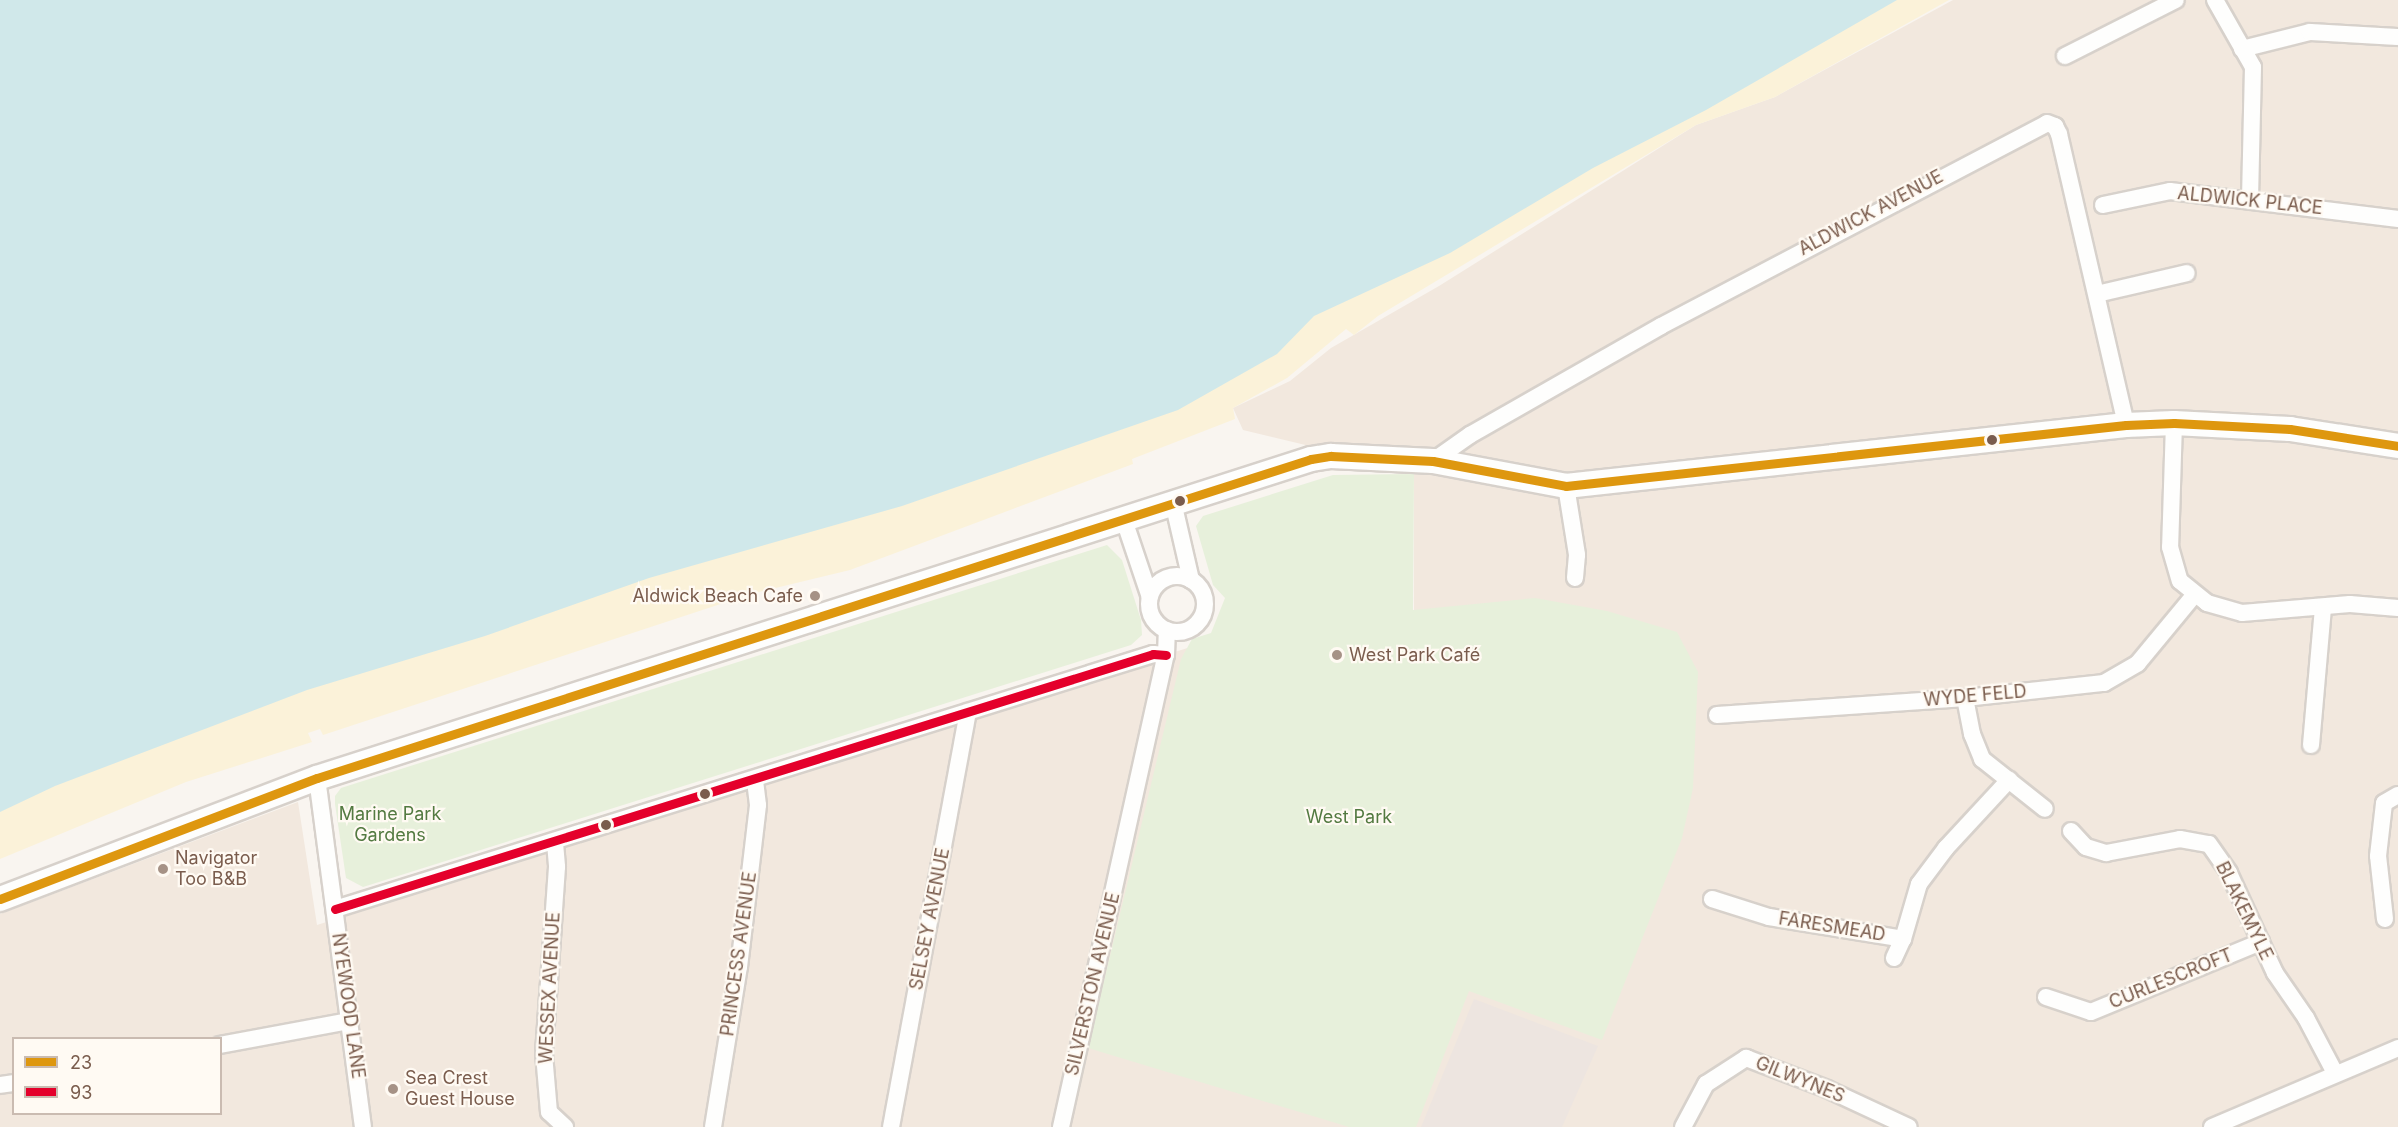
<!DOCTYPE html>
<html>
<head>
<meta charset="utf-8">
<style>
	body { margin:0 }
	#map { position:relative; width:2398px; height:1127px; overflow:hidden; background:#f9f5f0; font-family:Inter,sans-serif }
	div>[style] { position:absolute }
	.residential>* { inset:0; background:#f2e8de }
	.industrial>* { inset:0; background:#ede5e0 }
	.green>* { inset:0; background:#e7f0db }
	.sand>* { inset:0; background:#fbf2d9 }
	.water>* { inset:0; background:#d0e8ea }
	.roads { filter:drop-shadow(2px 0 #d7d1cb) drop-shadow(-2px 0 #d7d1cb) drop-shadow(0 2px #d7d1cb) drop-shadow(0 -2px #d7d1cb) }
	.street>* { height:16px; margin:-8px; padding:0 8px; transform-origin:8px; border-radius:8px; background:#fefefd }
	.street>.ring { margin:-8px; padding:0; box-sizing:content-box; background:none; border:16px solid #fefefd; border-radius:50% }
	.secondary>* { height:24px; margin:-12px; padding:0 12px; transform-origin:12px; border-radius:12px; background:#fefefd }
	.bus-1>* { height:9px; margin:-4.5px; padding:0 4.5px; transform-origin:4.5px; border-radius:4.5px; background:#de970f }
	.bus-2>* { height:9px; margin:-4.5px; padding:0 4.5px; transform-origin:4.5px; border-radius:4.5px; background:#e4002b }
	.dots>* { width:16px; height:16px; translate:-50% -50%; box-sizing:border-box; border:3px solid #fffaf3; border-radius:50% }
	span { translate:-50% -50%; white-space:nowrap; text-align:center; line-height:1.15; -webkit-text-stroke:4.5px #fffaf3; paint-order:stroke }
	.street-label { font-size:18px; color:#7a5c4d }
	.poi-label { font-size:18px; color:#7a5c4d }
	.right { translate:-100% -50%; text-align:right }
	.left { translate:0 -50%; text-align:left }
	.park-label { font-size:18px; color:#537a41 }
	.legend { position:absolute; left:12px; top:1037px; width:210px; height:78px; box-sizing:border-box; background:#fffaf3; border:2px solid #cabbb1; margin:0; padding:8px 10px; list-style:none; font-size:18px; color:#7a5c4d }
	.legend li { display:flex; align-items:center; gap:12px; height:30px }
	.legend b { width:30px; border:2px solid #cabbb1 }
</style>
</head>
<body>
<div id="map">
	<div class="residential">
		<div style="clip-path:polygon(evenodd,1953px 0,2398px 0,2398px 1127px,0 1127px,0 914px,298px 802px,317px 925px,1200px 644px,1318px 627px,1414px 626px,1414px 471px,1243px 430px,1233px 408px,1290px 381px,1331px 348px,1439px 286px,1696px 125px,1775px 97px,1953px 0,14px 1038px,220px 1038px,220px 1114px,14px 1114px,14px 1038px)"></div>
	</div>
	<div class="industrial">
		<div style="clip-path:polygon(1474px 999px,1598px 1046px,1562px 1127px,1421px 1127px)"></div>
	</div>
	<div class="green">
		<div style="clip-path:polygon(1414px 474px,1413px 610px,1535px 598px,1607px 611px,1677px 632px,1698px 672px,1693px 788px,1682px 838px,1602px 1040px,1469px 991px,1416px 1127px,1349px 1127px,1088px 1048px,1181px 659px,1192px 639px,1211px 633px,1225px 598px,1213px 585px,1196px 526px,1203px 516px,1333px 475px)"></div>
		<div style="clip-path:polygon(1107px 545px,1122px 560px,1141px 620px,1142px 635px,1131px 645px,363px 887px,346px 878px,335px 804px,335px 796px,341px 788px)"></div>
	</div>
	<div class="sand">
		<div style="clip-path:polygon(1721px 0,1949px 0,1775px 97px,1696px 125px,1378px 316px,1354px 335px,1346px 329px,1287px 378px,1233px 408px,1235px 419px,1132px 459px,1133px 464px,850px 570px,751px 594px,323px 735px,320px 729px,308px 733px,312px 742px,186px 782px,0 859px,0 647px)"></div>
	</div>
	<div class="water">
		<div style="clip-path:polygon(0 0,1897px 0,1706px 110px,1593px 168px,1450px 253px,1314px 316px,1277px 354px,1178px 410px,902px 506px,649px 578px,485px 636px,307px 690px,55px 786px,0 812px)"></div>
	</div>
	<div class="roads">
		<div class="street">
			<div style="left:2215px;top:0;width:77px;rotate:60.4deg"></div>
			<div style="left:2253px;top:67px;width:132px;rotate:91.3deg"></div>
			<div style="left:2242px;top:49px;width:70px;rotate:-14deg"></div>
			<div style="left:2310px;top:32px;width:88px;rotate:3.3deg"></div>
			<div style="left:2065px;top:56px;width:124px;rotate:-26.8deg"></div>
			<div style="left:2103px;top:205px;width:68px;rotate:-11.8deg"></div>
			<div style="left:2170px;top:191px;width:230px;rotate:7deg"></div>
			<div style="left:2097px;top:294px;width:92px;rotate:-13.1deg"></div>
			<div style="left:2174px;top:423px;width:124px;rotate:91.8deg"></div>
			<div style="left:2170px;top:547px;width:35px;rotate:74deg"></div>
			<div style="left:2180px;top:581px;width:35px;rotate:39deg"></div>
			<div style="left:2207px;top:603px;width:36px;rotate:16deg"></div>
			<div style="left:2242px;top:613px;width:108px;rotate:-4.8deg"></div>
			<div style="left:2350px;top:604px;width:48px;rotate:4.8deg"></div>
			<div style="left:1433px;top:461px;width:45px;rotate:-35.1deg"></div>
			<div style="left:1470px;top:435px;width:220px;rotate:-29.7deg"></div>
			<div style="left:1661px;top:326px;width:436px;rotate:-27.7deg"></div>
			<div style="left:2047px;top:123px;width:9px;rotate:21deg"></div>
			<div style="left:2055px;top:126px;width:9px;rotate:63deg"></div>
			<div style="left:2059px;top:134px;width:288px;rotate:77deg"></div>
			<div style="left:1566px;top:486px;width:70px;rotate:80.9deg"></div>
			<div style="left:1577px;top:555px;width:23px;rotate:95deg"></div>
			<div style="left:1173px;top:502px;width:80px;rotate:77deg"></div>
			<div style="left:1123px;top:517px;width:84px;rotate:71.4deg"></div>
			<div class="ring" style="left:1149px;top:576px;width:40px;height:40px"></div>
			<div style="left:1965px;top:698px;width:37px;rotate:79deg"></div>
			<div style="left:1972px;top:734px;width:27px;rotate:68deg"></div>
			<div style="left:1982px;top:759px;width:80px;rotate:38.4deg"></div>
			<div style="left:1717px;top:715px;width:249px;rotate:-3.9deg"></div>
			<div style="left:1965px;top:698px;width:140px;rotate:-6.2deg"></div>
			<div style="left:2104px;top:683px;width:39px;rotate:-30deg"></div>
			<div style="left:2138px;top:663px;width:89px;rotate:-50.4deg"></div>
			<div style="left:2311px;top:745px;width:137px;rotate:-85deg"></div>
			<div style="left:317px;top:778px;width:352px;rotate:82.5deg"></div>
			<div style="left:2071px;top:831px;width:22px;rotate:47deg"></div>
			<div style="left:2086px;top:847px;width:21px;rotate:17deg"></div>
			<div style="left:2106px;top:853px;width:75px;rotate:-10.7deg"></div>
			<div style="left:2180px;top:839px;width:29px;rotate:10deg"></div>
			<div style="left:2209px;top:844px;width:35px;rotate:55deg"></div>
			<div style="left:2229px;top:873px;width:110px;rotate:65.3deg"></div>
			<div style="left:2275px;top:973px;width:55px;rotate:55.4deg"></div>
			<div style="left:2306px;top:1018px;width:62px;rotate:62.2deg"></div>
			<div style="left:555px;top:843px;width:24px;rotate:85deg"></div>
			<div style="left:557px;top:867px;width:187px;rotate:94deg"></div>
			<div style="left:544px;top:1054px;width:58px;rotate:85.1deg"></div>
			<div style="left:549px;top:1112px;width:22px;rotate:43deg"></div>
			<div style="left:1712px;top:899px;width:60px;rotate:17.5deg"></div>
			<div style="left:1769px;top:917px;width:136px;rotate:9.3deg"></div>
			<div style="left:1903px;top:939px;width:57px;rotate:-73.8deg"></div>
			<div style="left:1919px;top:884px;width:45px;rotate:-53.1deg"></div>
			<div style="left:1946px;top:848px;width:93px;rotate:-47.2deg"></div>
			<div style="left:335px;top:909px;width:857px;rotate:-17.31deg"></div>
			<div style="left:1153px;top:654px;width:13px;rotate:4deg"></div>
			<div style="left:2385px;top:919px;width:63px;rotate:-96.3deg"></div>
			<div style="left:2378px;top:856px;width:53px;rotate:-83.5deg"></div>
			<div style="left:2384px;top:803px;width:16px;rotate:-30deg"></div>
			<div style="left:1894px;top:958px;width:21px;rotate:-65deg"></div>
			<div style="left:2046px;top:997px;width:47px;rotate:18.4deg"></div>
			<div style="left:2091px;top:1012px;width:184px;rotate:-22.4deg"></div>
			<div style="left:220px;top:1045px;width:132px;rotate:-10.5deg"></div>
			<div style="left:0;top:1085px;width:14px;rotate:-8deg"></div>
			<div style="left:713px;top:1127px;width:162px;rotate:-80.8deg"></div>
			<div style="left:739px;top:967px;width:163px;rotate:-83.3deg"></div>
			<div style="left:758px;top:805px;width:25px;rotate:-97deg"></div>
			<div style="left:891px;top:1127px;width:422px;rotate:-79.5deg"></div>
			<div style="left:1061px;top:1127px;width:484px;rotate:-77.5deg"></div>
			<div style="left:1166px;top:655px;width:25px;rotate:-88deg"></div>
			<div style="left:1683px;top:1127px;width:49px;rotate:-61.9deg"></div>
			<div style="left:1706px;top:1084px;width:48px;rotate:-33deg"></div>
			<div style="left:1746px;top:1058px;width:87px;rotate:20.9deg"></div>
			<div style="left:1827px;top:1089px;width:90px;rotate:24.9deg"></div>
			<div style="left:2212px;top:1127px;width:202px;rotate:-23deg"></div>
		</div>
		<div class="secondary">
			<div style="left:0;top:899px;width:339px;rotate:-20.9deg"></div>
			<div style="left:317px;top:778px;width:1044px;rotate:-17.79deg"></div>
			<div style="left:1311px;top:459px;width:20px;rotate:-9deg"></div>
			<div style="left:1331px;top:456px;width:102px;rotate:2.8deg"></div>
			<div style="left:1433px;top:461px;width:135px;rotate:10.6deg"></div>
			<div style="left:1566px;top:486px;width:563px;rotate:-6.22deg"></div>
			<div style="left:2126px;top:425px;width:48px;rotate:-2.4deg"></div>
			<div style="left:2174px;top:423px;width:116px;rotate:3deg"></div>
			<div style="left:2290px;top:429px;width:109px;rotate:8.9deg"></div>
		</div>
	</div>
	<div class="bus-1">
		<div style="left:0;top:899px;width:339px;rotate:-20.9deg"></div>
		<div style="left:317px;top:778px;width:1044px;rotate:-17.79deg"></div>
		<div style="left:1311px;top:459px;width:20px;rotate:-9deg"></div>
		<div style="left:1331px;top:456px;width:102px;rotate:2.8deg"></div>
		<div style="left:1433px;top:461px;width:135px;rotate:10.6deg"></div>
		<div style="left:1566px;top:486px;width:563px;rotate:-6.22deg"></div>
		<div style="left:2126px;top:425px;width:48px;rotate:-2.4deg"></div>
		<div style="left:2174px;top:423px;width:116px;rotate:3deg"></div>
		<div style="left:2290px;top:429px;width:109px;rotate:8.9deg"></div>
	</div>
	<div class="bus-2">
		<div style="left:335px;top:909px;width:857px;rotate:-17.31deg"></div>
		<div style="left:1153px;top:654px;width:13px;rotate:4deg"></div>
	</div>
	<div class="dots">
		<div style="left:1992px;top:440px;background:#7a5c4d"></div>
		<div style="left:1180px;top:501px;background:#7a5c4d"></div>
		<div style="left:815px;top:596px;background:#a69286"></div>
		<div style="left:1337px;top:655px;background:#a69286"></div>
		<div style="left:705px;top:794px;background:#7a5c4d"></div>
		<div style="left:606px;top:825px;background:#7a5c4d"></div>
		<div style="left:163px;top:869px;background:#a69286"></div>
		<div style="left:393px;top:1089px;background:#a69286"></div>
	</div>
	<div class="street-label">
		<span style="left:2250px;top:201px;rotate:6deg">ALDWICK PLACE</span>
		<span style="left:1871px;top:213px;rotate:-28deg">ALDWICK AVENUE</span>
		<span style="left:1975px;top:696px;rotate:-5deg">WYDE FELD</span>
		<span style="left:2244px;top:911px;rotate:64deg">BLAKEMYLE</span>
		<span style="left:930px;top:919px;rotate:-79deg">SELSEY AVENUE</span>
		<span style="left:1832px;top:927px;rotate:9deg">FARESMEAD</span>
		<span style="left:739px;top:954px;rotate:-82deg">PRINCESS AVENUE</span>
		<span style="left:2171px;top:979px;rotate:-22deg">CURLESCROFT</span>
		<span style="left:1093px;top:984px;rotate:-77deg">SILVERSTON AVENUE</span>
		<span style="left:550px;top:988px;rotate:-87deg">WESSEX AVENUE</span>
		<span style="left:348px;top:1006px;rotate:82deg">NYEWOOD LANE</span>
		<span style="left:1800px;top:1080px;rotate:22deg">GILWYNES</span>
	</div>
	<div class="poi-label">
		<span class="right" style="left:803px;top:596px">Aldwick Beach Cafe</span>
		<span class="left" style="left:1349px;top:655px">West Park Café</span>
		<span class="left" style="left:175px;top:869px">Navigator<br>Too B&amp;B</span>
		<span class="left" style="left:405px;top:1089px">Sea Crest<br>Guest House</span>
	</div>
	<div class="park-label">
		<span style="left:390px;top:825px">Marine Park<br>Gardens</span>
		<span style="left:1349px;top:817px">West Park</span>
	</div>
	<ul class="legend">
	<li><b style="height:8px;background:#de970f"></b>23</li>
	<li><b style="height:8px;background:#e4002b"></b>93</li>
	</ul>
</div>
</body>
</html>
